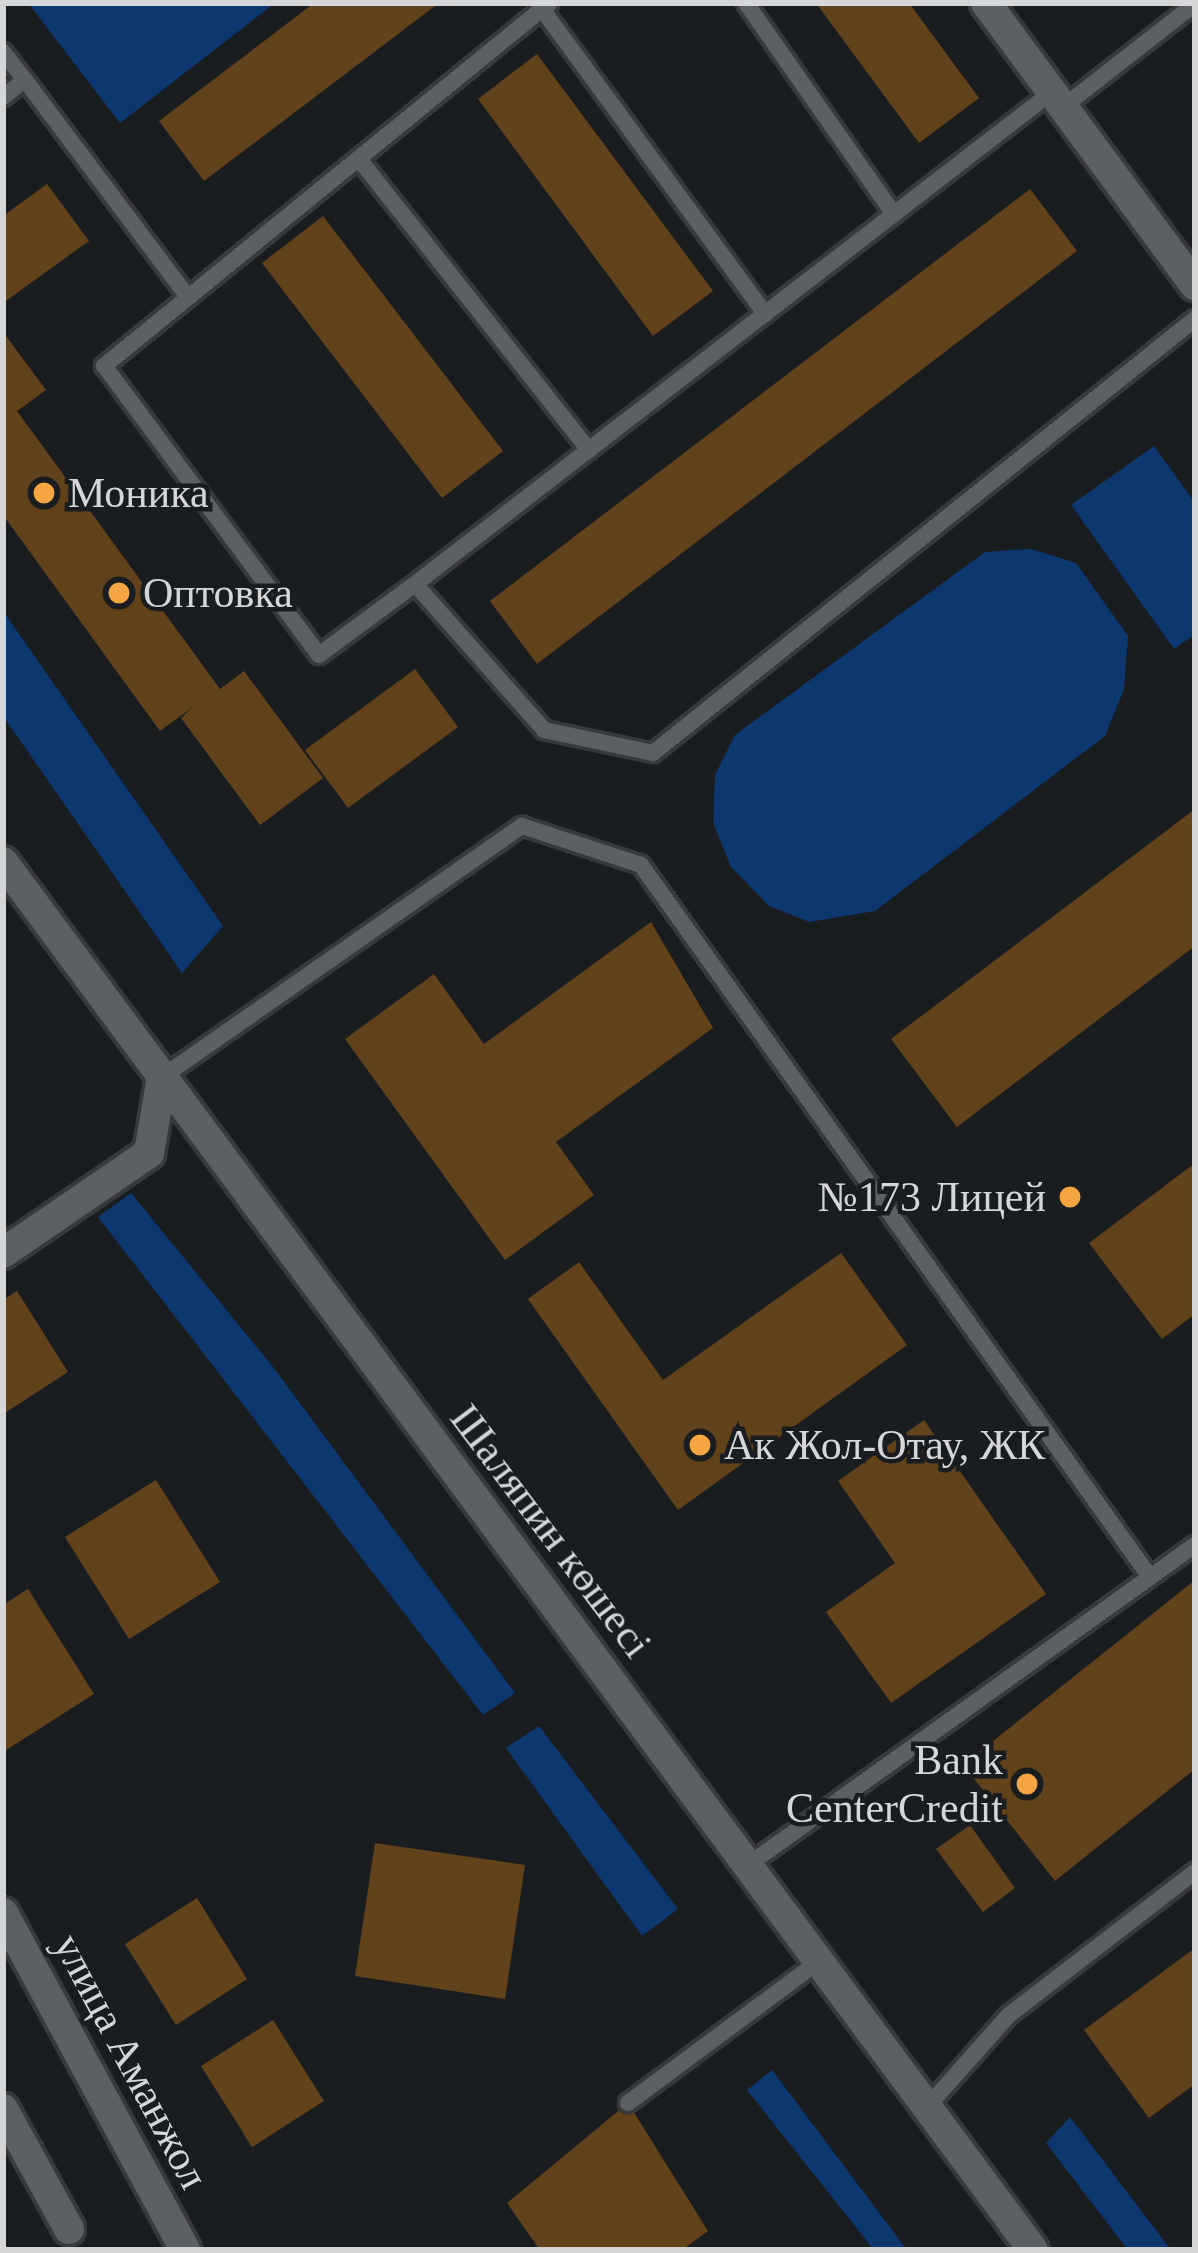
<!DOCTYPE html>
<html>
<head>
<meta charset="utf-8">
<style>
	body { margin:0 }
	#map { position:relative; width:1198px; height:2253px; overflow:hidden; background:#1a1d20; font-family:"Times New Roman",serif }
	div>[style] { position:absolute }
	.green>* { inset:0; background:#0d376f }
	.building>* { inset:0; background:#62421a }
	.roads { filter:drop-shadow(3px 0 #37393b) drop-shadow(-3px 0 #37393b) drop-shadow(0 3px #37393b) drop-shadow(0 -3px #37393b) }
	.service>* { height:16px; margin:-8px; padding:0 8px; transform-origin:8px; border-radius:8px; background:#5c5f63 }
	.minor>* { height:30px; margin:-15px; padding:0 15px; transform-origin:15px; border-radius:15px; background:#5c5f63 }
	.secondary>* { height:30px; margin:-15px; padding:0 15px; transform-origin:15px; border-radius:15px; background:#5c5f63 }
	.dots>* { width:33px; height:33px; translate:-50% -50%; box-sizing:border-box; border:6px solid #1a1d20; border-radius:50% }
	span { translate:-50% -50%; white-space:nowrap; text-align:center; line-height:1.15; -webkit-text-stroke:9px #1a1d20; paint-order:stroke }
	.poi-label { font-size:42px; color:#d4d6d8 }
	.left { translate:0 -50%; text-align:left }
	.right { translate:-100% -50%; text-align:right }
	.street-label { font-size:42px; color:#d4d6d8 }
	.frame { position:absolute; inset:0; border:6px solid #d4d6d8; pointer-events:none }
</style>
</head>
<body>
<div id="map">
	<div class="green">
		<div style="clip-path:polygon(28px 3px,275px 3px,120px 123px)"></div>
		<div style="clip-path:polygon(1154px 446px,1195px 503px,1195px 634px,1174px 649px,1071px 505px)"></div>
		<div style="clip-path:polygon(1031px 549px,1076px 563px,1128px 636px,1124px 689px,1105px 736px,875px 911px,809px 922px,769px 906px,731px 867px,713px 823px,715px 775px,735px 735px,985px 552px)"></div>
		<div style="clip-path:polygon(3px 611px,223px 926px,182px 973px,3px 716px)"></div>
		<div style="clip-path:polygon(131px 1193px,273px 1367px,515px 1693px,483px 1715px,98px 1217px)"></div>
		<div style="clip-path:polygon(539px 1726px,678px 1909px,642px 1936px,506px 1748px)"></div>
		<div style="clip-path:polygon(772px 2070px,907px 2250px,874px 2250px,747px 2090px)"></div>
		<div style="clip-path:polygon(1070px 2117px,1171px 2250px,1128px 2250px,1046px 2143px)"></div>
	</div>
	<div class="building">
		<div style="clip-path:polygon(314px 3px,439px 3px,204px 181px,159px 121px)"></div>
		<div style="clip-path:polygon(816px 3px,909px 3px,979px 98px,919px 143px)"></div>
		<div style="clip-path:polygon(537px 54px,713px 291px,653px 336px,478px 99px)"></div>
		<div style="clip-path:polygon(47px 184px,89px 241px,3px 303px,3px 216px)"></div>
		<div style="clip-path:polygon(1030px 189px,1077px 251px,537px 664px,490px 601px)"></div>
		<div style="clip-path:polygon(323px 216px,503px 451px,442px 498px,262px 263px)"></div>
		<div style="clip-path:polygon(3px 332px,46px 390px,17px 411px,220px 689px,244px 671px,323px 778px,260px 825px,181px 718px,193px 707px,160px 731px,3px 515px)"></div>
		<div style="clip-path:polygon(415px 669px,458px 727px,348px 808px,305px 750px)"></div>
		<div style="clip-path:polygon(1195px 809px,1195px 946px,957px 1127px,891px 1039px)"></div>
		<div style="clip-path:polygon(651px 922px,713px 1028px,556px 1142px,594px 1195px,505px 1260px,345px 1039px,434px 974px,484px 1044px)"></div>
		<div style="clip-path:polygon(1195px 1163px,1195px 1314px,1162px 1339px,1089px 1243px)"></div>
		<div style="clip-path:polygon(841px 1253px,907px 1345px,678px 1510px,528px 1299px,579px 1262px,663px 1380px)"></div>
		<div style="clip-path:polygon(17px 1291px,68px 1372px,3px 1414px,3px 1300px)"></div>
		<div style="clip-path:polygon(924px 1420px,1046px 1594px,891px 1703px,826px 1612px,895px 1563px,838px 1481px)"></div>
		<div style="clip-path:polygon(156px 1480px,220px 1582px,129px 1639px,65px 1537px)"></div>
		<div style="clip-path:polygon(1195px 1580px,1195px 1769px,1055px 1881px,963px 1765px)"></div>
		<div style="clip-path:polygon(28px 1589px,94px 1694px,3px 1752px,3px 1605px)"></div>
		<div style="clip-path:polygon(970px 1825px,1015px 1888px,983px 1912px,936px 1849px)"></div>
		<div style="clip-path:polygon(375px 1843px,525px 1865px,505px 1999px,355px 1976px)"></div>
		<div style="clip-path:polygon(197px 1898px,247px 1979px,176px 2025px,125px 1944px)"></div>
		<div style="clip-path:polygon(1195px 1948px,1195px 2084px,1149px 2118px,1084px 2030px)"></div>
		<div style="clip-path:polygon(273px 2020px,324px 2101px,252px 2147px,201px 2066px)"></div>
		<div style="clip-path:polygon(628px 2103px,708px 2231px,682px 2250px,540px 2250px,507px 2203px)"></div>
	</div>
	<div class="roads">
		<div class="service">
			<div style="left:746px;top:3px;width:258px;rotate:55deg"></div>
			<div style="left:549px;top:4px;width:9px;rotate:144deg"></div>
			<div style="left:542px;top:9px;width:378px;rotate:53.8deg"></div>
			<div style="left:3px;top:52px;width:36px;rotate:52deg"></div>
			<div style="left:1052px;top:92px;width:805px;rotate:142.32deg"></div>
			<div style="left:415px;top:584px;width:195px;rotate:48.5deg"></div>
			<div style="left:544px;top:730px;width:111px;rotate:11.9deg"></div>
			<div style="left:653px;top:753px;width:694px;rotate:-38.69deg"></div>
			<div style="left:3px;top:97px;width:28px;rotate:-38deg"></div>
			<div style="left:25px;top:80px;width:271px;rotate:53.1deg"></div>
			<div style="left:1063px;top:107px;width:167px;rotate:-38deg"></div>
			<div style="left:359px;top:159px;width:371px;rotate:51.7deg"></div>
			<div style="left:415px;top:584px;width:119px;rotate:143.5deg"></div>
			<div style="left:319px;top:655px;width:360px;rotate:-126.6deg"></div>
			<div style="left:104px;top:366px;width:565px;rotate:-39.18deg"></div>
			<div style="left:162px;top:1077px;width:439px;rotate:-34.9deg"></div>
			<div style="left:522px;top:826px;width:125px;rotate:18.1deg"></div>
			<div style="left:641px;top:865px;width:875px;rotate:54.44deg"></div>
			<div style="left:748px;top:1865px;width:550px;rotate:-35.6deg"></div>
			<div style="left:628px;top:2103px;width:238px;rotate:-36.6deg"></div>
			<div style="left:927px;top:2107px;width:123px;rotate:-48.3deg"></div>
			<div style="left:1009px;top:2015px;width:235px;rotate:-37.6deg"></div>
		</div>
		<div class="minor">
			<div style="left:986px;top:3px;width:351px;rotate:53.5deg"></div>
			<div style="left:3px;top:1253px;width:177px;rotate:-34.4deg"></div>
			<div style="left:149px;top:1153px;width:77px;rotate:-80.3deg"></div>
			<div style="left:3px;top:1913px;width:383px;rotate:61.6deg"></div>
			<div style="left:3px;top:2109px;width:137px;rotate:61.2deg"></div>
		</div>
		<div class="secondary">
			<div style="left:3px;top:862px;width:1728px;rotate:53.42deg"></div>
		</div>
	</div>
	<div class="dots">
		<div style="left:44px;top:493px;background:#f2a541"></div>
		<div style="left:119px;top:593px;background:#f2a541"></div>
		<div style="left:1070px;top:1197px;background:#f2a541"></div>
		<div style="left:700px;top:1445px;background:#f2a541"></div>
		<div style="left:1027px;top:1784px;background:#f2a541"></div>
	</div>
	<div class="poi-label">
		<span class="left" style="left:68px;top:493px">Моника</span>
		<span class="left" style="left:143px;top:593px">Оптовка</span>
		<span class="right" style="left:1046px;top:1197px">№173 Лицей</span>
		<span class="left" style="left:724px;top:1445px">Ак Жол-Отау, ЖК</span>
		<span class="right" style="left:1003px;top:1784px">Bank<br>CenterCredit</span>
	</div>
	<div class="street-label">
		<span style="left:551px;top:1531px;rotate:53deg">Шаляпин көшесі</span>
		<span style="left:131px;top:2061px;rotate:62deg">улица Аманжол</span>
	</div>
	<div class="frame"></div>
</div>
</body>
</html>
